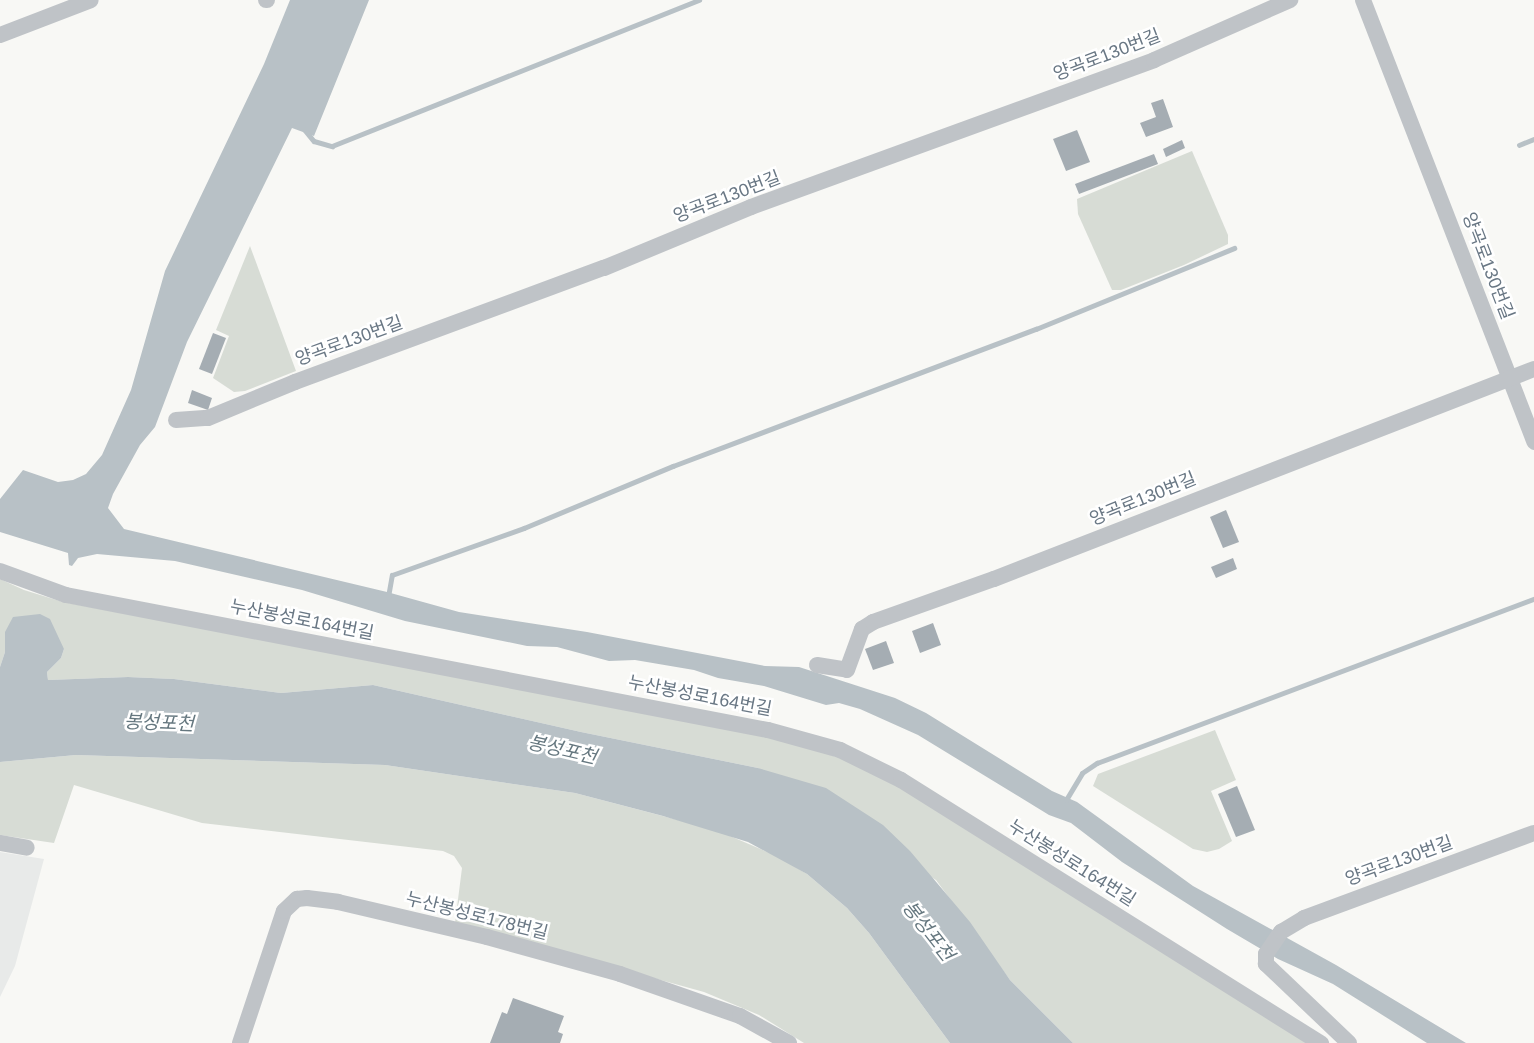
<!DOCTYPE html>
<html>
<head>
<meta charset="utf-8">
<style>
	body { margin:0 }
	#map { position:relative; width:1534px; height:1043px; overflow:hidden; background:#f8f8f5; font-family:Helvetica,"Noto Sans KR",sans-serif }
	div>[style] { position:absolute }
	.built>* { inset:0; background:#e8eae9 }
	.green>* { inset:0; background:#d7dcd5 }
	.water>* { inset:0; background:#b8c1c6 }
	.stream>* { height:4.5px; margin:-2.25px; padding:0 2.25px; transform-origin:2.25px; border-radius:2.25px; background:#b8c1c6 }
	.building>* { inset:0; background:#a5adb3 }
	.minor>* { height:16px; margin:-8px; padding:0 8px; transform-origin:8px; border-radius:8px; background:#bfc3c7 }
	span { translate:-50% -50%; white-space:nowrap; text-align:center; line-height:1.15; -webkit-text-stroke:5px #fff; paint-order:stroke }
	.street-label { font-size:18px; color:#697784 }
	.water-label { font-size:19px; color:#65777f; font-style:italic }
</style>
</head>
<body>
<div id="map">
	<div class="built">
		<div style="clip-path:polygon(0 852px,44px 859px,15px 966px,0 997px)"></div>
	</div>
	<div class="green">
		<div style="clip-path:polygon(1192px 151px,1228px 235px,1228px 244px,1184px 265px,1121px 290px,1112px 290px,1078px 214px,1077px 199px)"></div>
		<div style="clip-path:polygon(250px 246px,296px 371px,245px 391px,234px 392px,213px 378px,229px 336px,216px 330px)"></div>
		<div style="clip-path:polygon(0 579px,24px 590px,63px 602px,780px 737px,870px 769px,1311px 1043px,1073px 1043px,1010px 980px,936px 880px,758px 768px,581px 732px,373px 685px,281px 693px,174px 679px,128px 677px,48px 680px,47px 672px,61px 658px,64px 649px,5px 632px,5px 652px,0 667px)"></div>
		<div style="clip-path:polygon(1215px 730px,1236px 780px,1211px 791px,1232px 841px,1219px 849px,1207px 852px,1193px 849px,1093px 786px,1098px 774px)"></div>
		<div style="clip-path:polygon(76px 755px,385px 765px,575px 793px,716px 830px,779px 857px,807px 874px,847px 908px,869px 933px,950px 1043px,804px 1043px,759px 1015px,704px 992px,455px 923px,462px 868px,454px 856px,443px 851px,202px 823px,74px 785px,54px 843px,0 835px,0 762px)"></div>
	</div>
	<div class="water">
		<div style="clip-path:polygon(290px 0,369px 0,314px 136px,292px 128px,187px 342px,155px 427px,140px 445px,113px 494px,108px 508px,124px 529px,387px 592px,459px 612px,587px 632px,765px 666px,799px 667px,895px 698px,926px 713px,1052px 791px,1077px 802px,1193px 886px,1336px 965px,1466px 1043px,1427px 1043px,1333px 984px,1278px 959px,1227px 929px,1122px 862px,1071px 823px,1049px 815px,918px 735px,860px 709px,839px 703px,826px 705px,764px 686px,718px 678px,694px 670px,635px 660px,609px 661px,557px 647px,527px 646px,405px 621px,302px 590px,175px 561px,97px 554px,78px 558px,72px 566px,69px 565px,68px 553px,0 532px,0 499px,23px 470px,58px 482px,73px 480px,86px 474px,102px 455px,131px 390px,165px 271px,264px 64px)"></div>
		<div style="clip-path:polygon(40px 614px,50px 619px,64px 649px,61px 658px,47px 672px,48px 680px,128px 677px,174px 679px,281px 693px,373px 685px,581px 732px,758px 768px,826px 788px,883px 825px,910px 851px,970px 922px,1010px 980px,1073px 1043px,950px 1043px,869px 933px,847px 908px,807px 874px,748px 842px,663px 816px,575px 793px,385px 765px,76px 755px,0 762px,0 667px,5px 652px,5px 632px,13px 617px)"></div>
	</div>
	<div class="stream">
		<div style="left:305px;top:130px;width:14px;rotate:51deg"></div>
		<div style="left:314px;top:141px;width:19px;rotate:16deg"></div>
		<div style="left:332px;top:146px;width:395px;rotate:-21.7deg"></div>
		<div style="left:1519px;top:145px;width:16px;rotate:-22deg"></div>
		<div style="left:388px;top:597px;width:22px;rotate:-80deg"></div>
		<div style="left:392px;top:575px;width:140px;rotate:-19.6deg"></div>
		<div style="left:524px;top:528px;width:161px;rotate:-22.6deg"></div>
		<div style="left:673px;top:466px;width:388px;rotate:-20.7deg"></div>
		<div style="left:1036px;top:329px;width:214px;rotate:-22.2deg"></div>
		<div style="left:1066px;top:800px;width:31px;rotate:-59deg"></div>
		<div style="left:1082px;top:773px;width:18px;rotate:-34deg"></div>
		<div style="left:1097px;top:763px;width:467px;rotate:-20.6deg"></div>
	</div>
	<div class="building">
		<div style="clip-path:polygon(1163px 99px,1173px 127px,1146px 137px,1140px 123px,1156px 117px,1151px 103px)"></div>
		<div style="clip-path:polygon(1077px 130px,1090px 162px,1066px 171px,1053px 139px)"></div>
		<div style="clip-path:polygon(1182px 140px,1185px 148px,1166px 157px,1163px 149px)"></div>
		<div style="clip-path:polygon(1154px 154px,1158px 164px,1079px 194px,1075px 184px)"></div>
		<div style="clip-path:polygon(213px 333px,226px 338px,212px 374px,199px 369px)"></div>
		<div style="clip-path:polygon(192px 390px,212px 398px,208px 410px,188px 403px)"></div>
		<div style="clip-path:polygon(1226px 510px,1239px 542px,1223px 548px,1210px 517px)"></div>
		<div style="clip-path:polygon(1233px 558px,1237px 569px,1216px 578px,1211px 567px)"></div>
		<div style="clip-path:polygon(933px 623px,941px 645px,920px 653px,912px 631px)"></div>
		<div style="clip-path:polygon(886px 641px,894px 663px,873px 670px,865px 649px)"></div>
		<div style="clip-path:polygon(1237px 786px,1255px 830px,1236px 837px,1218px 794px)"></div>
		<div style="clip-path:polygon(513px 998px,564px 1016px,558px 1032px,563px 1034px,560px 1043px,490px 1043px,502px 1012px,507px 1014px)"></div>
	</div>
	<div class="minor">
		<div style="left:266px;top:0;width:1px"></div>
		<div style="left:1363px;top:0;width:474px;rotate:68.8deg"></div>
		<div style="left:0;top:35px;width:97px;rotate:-21deg"></div>
		<div style="left:176px;top:420px;width:32px;rotate:-4deg"></div>
		<div style="left:208px;top:418px;width:94px;rotate:-22.5deg"></div>
		<div style="left:295px;top:382px;width:329px;rotate:-20.3deg"></div>
		<div style="left:604px;top:268px;width:159px;rotate:-22.5deg"></div>
		<div style="left:751px;top:207px;width:429px;rotate:-20deg"></div>
		<div style="left:1154px;top:60px;width:149px;rotate:-23.8deg"></div>
		<div style="left:0;top:571px;width:70px;rotate:20deg"></div>
		<div style="left:66px;top:595px;width:715px;rotate:10.89deg"></div>
		<div style="left:768px;top:730px;width:75px;rotate:15.5deg"></div>
		<div style="left:840px;top:750px;width:68px;rotate:26.2deg"></div>
		<div style="left:901px;top:780px;width:496px;rotate:32.1deg"></div>
		<div style="left:817px;top:665px;width:30px;rotate:9deg"></div>
		<div style="left:847px;top:670px;width:44px;rotate:-69.9deg"></div>
		<div style="left:862px;top:629px;width:13px;rotate:-32deg"></div>
		<div style="left:873px;top:622px;width:128px;rotate:-19.6deg"></div>
		<div style="left:994px;top:579px;width:579px;rotate:-21.25deg"></div>
		<div style="left:0;top:843px;width:27px;rotate:10deg"></div>
		<div style="left:240px;top:1043px;width:139px;rotate:-71.6deg"></div>
		<div style="left:284px;top:911px;width:18px;rotate:-43deg"></div>
		<div style="left:297px;top:899px;width:10px;rotate:-6deg"></div>
		<div style="left:307px;top:898px;width:31px;rotate:7deg"></div>
		<div style="left:338px;top:902px;width:153px;rotate:13.2deg"></div>
		<div style="left:487px;top:937px;width:138px;rotate:15.5deg"></div>
		<div style="left:620px;top:974px;width:127px;rotate:19.3deg"></div>
		<div style="left:740px;top:1016px;width:56px;rotate:28.9deg"></div>
		<div style="left:1349px;top:1043px;width:115px;rotate:-136.4deg"></div>
		<div style="left:1266px;top:964px;width:10px;rotate:-90deg"></div>
		<div style="left:1266px;top:954px;width:27px;rotate:-56deg"></div>
		<div style="left:1281px;top:932px;width:27px;rotate:-31deg"></div>
		<div style="left:1304px;top:918px;width:245px;rotate:-20.3deg"></div>
	</div>
	<div class="street-label">
		<span style="left:1107px;top:55px;rotate:-21deg">양곡로130번길</span>
		<span style="left:727px;top:197px;rotate:-21deg">양곡로130번길</span>
		<span style="left:1488px;top:266px;rotate:69deg">양곡로130번길</span>
		<span style="left:349px;top:341px;rotate:-20deg">양곡로130번길</span>
		<span style="left:1143px;top:499px;rotate:-22deg">양곡로130번길</span>
		<span style="left:302px;top:620px;rotate:11deg">누산봉성로164번길</span>
		<span style="left:700px;top:696px;rotate:11deg">누산봉성로164번길</span>
		<span style="left:1399px;top:861px;rotate:-20deg">양곡로130번길</span>
		<span style="left:1072px;top:863px;rotate:32deg">누산봉성로164번길</span>
		<span style="left:477px;top:916px;rotate:14deg">누산봉성로178번길</span>
	</div>
	<div class="water-label">
		<span style="left:159px;top:723px;rotate:2deg">봉성포천</span>
		<span style="left:562px;top:750px;rotate:13deg">봉성포천</span>
		<span style="left:928px;top:931px;rotate:52deg">봉성포천</span>
	</div>
</div>
</body>
</html>
